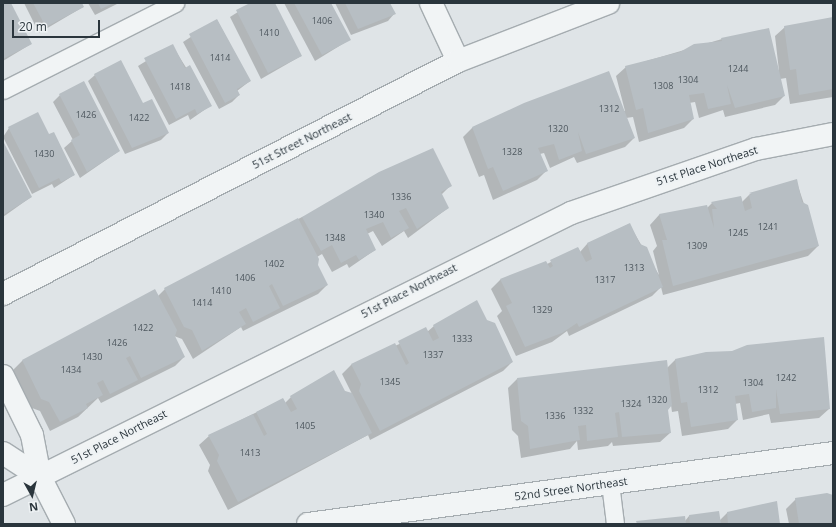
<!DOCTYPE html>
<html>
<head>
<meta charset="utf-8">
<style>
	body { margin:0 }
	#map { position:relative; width:836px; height:527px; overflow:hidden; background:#dfe4e7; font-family:"Open Sans",sans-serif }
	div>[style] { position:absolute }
	.shadow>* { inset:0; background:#0003 }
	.building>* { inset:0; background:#b7bec3 }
	.roads { filter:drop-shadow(1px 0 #a5acb0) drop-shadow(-1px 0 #a5acb0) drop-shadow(0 1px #a5acb0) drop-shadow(0 -1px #a5acb0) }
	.lane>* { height:17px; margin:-8.5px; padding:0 8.5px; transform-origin:8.5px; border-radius:8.5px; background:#f1f4f5 }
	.street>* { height:22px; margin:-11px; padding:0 11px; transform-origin:11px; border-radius:11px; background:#f1f4f5 }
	span { translate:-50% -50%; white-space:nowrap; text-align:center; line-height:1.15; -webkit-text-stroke:4px #eef2f4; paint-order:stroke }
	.number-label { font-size:9px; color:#4d575e }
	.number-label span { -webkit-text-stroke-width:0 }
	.street-label { font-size:11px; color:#2a353c }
	.frame { position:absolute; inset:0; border:4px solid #2a353c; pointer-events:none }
	.north { position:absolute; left:12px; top:475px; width:40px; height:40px; -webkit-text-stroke:3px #eef2f4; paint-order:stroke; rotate:172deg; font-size:11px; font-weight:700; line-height:16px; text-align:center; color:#2a353c }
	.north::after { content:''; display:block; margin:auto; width:14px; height:18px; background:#2a353c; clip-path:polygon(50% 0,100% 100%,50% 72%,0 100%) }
	.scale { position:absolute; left:12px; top:20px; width:88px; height:18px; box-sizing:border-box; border:2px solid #2a353c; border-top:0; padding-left:5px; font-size:12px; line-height:14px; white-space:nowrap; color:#2a353c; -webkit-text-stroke:3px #eef2f4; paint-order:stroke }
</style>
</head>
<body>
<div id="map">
	<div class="shadow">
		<div style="clip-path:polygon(3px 3px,10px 3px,31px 44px,3px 61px)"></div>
		<div style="clip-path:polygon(24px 3px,81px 3px,83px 7px,39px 33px)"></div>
		<div style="clip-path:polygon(88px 3px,119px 3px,95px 15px)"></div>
		<div style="clip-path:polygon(252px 3px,274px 3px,301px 56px,261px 79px,230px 17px)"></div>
		<div style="clip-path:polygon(284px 3px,330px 3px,349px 40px,315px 61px)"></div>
		<div style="clip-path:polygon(335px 3px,389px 3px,394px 14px,388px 21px,351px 35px)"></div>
		<div style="clip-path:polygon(833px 18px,833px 97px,790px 104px,786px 78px,780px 79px,784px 96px,775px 105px,725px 117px,723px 110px,699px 118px,695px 102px,689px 103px,693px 119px,684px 128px,639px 142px,633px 117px,626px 118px,634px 138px,625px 147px,577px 163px,574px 157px,550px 168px,544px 153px,540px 154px,546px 171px,537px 180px,493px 200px,484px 175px,479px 177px,463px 137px,472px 128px,524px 104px,625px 111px,616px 76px,626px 67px,722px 39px,779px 71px,775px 36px,785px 27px)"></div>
		<div style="clip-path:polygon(217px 20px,250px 81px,237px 91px,239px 95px,232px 102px,219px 109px,183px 42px)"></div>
		<div style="clip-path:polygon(172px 45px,210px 106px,190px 120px,188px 115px,169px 125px,138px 66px)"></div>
		<div style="clip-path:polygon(95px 75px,143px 105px,168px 133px,161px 140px,125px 154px,88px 81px)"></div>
		<div style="clip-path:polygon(60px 95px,119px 151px,80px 178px,64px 148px,73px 140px,53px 102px)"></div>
		<div style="clip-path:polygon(9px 128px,48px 135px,74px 175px,54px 188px,52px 184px,32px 194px,3px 137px)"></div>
		<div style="clip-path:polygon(3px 143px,31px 197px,3px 217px)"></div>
		<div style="clip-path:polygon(796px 180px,818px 246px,808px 256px,663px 295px,661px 287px,652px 296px,569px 336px,567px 331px,552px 342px,516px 356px,497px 316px,502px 311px,491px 289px,500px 280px,547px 264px,578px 248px,580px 252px,587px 244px,629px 224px,659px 275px,653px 251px,657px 246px,650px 225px,659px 215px,707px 208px,712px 203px,741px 197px,742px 202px,750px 194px)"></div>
		<div style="clip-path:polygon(451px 185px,441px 195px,448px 208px,408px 238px,404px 231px,382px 246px,373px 231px,367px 234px,375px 250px,349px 268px,347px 264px,332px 272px,322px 254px,317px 257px,316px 265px,327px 285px,318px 294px,243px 331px,241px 327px,193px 359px,182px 339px,174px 336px,184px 357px,175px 366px,101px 403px,98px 398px,78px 417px,50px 431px,40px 411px,32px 408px,13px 370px,22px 361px,155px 291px,158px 296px,165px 289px,302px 217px)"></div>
		<div style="clip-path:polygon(486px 321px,512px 362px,503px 371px,370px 440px,368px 435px,228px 510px,208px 471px,210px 465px,199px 445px,209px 436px,283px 399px,285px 403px,291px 397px,344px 391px,352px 394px,342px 374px,351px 365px,427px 332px,434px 326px)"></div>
		<div style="clip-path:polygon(706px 353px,829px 409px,819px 418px,771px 423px,769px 414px,743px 420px,740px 403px,735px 404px,737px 420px,728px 429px,682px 436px,678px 411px,672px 412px,671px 405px,667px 409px,670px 433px,660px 442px,613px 446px,612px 442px,608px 446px,578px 450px,577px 441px,570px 449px,521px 458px,518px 436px,512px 430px,508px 388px,517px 379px,667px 368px,675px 360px)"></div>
		<div style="clip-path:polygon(833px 495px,833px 524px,789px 524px,786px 509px,796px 499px)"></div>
		<div style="clip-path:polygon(727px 513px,779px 524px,634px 524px,685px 521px,689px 516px,720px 520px)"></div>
	</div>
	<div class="building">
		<div style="clip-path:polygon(3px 3px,11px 3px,32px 44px,3px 59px)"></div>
		<div style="clip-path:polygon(33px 3px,82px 3px,84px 7px,46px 27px)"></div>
		<div style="clip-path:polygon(98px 3px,114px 3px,101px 9px)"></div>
		<div style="clip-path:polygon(250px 3px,275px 3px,302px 56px,268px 73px,236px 10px)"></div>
		<div style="clip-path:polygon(294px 3px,331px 3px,351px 40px,322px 55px)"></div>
		<div style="clip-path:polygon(345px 3px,390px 3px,396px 14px,358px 29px)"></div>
		<div style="clip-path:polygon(833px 17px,833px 89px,799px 95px,796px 69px,790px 70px,784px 26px)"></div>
		<div style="clip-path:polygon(217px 19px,251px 81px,237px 89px,240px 95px,225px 103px,189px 34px)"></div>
		<div style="clip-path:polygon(769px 28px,785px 96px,735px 108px,727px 85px,731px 104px,708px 109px,704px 93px,689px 95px,694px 119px,648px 133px,643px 108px,636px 110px,625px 66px,680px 52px,694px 44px,722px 41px,721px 38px)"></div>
		<div style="clip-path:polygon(173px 44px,185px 68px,190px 65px,212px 106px,197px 114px,195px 109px,176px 119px,144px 58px)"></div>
		<div style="clip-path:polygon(121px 60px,143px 103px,152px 99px,169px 133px,132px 148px,94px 74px)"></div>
		<div style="clip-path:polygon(609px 71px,635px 138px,586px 154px,578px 132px,582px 151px,559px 160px,554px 144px,538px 148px,548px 171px,503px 191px,493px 167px,488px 169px,472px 127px,524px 103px)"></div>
		<div style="clip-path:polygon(84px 81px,120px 151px,87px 172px,71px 140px,80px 135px,59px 94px)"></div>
		<div style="clip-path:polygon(38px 112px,49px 134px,54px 132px,75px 175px,61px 182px,59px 178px,39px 188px,8px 127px)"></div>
		<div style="clip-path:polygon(3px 141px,32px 197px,3px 215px)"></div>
		<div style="clip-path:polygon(433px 148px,452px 186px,441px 192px,449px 208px,417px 229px,406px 208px,399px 211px,409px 228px,391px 238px,383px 222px,366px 229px,376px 250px,359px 260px,356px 255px,341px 263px,332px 245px,321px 251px,302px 217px,379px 172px)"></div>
		<div style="clip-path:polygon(797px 179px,802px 202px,808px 205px,819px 246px,673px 286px,662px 240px,667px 240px,659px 214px,707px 205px,714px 228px,712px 209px,717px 209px,711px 202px,741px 196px,745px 211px,752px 208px,749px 195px,752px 194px,749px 193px)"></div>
		<div style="clip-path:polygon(298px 218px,319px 259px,318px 265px,328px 285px,283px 306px,272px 284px,269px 286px,280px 308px,253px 322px,246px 308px,239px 312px,246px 324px,202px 351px,192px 330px,184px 327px,164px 288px)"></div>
		<div style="clip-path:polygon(630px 223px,640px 244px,647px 247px,663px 287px,579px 327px,577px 323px,562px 333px,525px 347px,506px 306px,512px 303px,500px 279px,546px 261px,550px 268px,553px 266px,550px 260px,578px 247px,586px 262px,592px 259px,587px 243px)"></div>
		<div style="clip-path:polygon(155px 289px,177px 330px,175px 336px,185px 357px,141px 378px,130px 356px,126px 358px,138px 380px,110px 394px,103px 380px,97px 383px,103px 395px,86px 404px,88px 408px,60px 422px,49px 402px,41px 399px,22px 360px)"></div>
		<div style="clip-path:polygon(477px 300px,487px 320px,495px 323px,513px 362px,380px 431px,359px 391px,361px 384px,351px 364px,395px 343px,406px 365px,409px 363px,398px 341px,426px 327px,433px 341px,439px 338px,433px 325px)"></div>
		<div style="clip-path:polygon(824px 337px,830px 409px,780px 414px,776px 389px,776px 408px,752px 412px,749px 394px,735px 396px,738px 420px,691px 427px,687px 402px,681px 403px,675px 359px,706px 352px,732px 351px,747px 345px)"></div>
		<div style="clip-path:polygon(667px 360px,672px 405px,668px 410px,671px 433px,622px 437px,619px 412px,615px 413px,618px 437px,587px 441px,586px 425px,578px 426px,580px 440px,530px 449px,528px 426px,521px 421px,517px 378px)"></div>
		<div style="clip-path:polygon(334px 370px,345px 391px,352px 393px,372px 433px,238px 502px,217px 461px,219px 455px,208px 435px,253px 414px,264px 436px,267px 434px,256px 412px,283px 398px,291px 412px,297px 409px,290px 396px)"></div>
		<div style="clip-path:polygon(827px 493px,833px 495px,833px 524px,799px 524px,795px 498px)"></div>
		<div style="clip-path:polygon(777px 501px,780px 524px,728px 524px,727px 512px)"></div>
		<div style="clip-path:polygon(719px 511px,721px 524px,690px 524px,689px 515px)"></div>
		<div style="clip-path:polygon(685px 516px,686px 524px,637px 524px,636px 521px)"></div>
	</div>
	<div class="roads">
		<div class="lane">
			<div style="left:3px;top:90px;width:193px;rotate:-26.8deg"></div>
			<div style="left:610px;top:483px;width:41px;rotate:83deg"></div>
		</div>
		<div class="street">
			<div style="left:431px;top:3px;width:64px;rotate:65deg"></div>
			<div style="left:3px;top:294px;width:511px;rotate:-27.12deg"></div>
			<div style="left:458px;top:61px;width:161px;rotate:-21.1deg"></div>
			<div style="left:3px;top:376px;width:66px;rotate:63.8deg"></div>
			<div style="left:32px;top:435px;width:43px;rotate:79.2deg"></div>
			<div style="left:40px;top:477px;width:44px;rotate:-147deg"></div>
			<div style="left:40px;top:477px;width:53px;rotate:62.9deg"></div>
			<div style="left:3px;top:495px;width:634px;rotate:-26.4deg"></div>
			<div style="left:571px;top:213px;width:196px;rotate:-19.1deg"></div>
			<div style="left:756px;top:149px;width:78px;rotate:-11deg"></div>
			<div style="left:308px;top:524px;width:530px;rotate:-7.7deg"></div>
		</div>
	</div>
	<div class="number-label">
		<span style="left:322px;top:21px">1406</span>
		<span style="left:269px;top:33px">1410</span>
		<span style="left:220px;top:58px">1414</span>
		<span style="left:738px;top:69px">1244</span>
		<span style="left:688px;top:80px">1304</span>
		<span style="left:663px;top:86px">1308</span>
		<span style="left:180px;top:87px">1418</span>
		<span style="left:609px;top:109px">1312</span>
		<span style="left:86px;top:115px">1426</span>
		<span style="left:139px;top:118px">1422</span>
		<span style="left:558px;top:129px">1320</span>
		<span style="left:512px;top:152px">1328</span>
		<span style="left:44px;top:154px">1430</span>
		<span style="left:401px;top:197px">1336</span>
		<span style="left:374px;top:215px">1340</span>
		<span style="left:768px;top:227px">1241</span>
		<span style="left:738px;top:233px">1245</span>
		<span style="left:335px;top:238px">1348</span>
		<span style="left:697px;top:246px">1309</span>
		<span style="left:274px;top:264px">1402</span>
		<span style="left:634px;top:268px">1313</span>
		<span style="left:245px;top:278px">1406</span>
		<span style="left:605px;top:280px">1317</span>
		<span style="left:221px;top:291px">1410</span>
		<span style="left:202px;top:303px">1414</span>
		<span style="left:542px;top:310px">1329</span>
		<span style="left:143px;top:328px">1422</span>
		<span style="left:462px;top:339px">1333</span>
		<span style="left:117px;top:343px">1426</span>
		<span style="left:433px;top:355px">1337</span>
		<span style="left:92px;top:357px">1430</span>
		<span style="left:71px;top:370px">1434</span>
		<span style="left:786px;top:378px">1242</span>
		<span style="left:390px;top:382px">1345</span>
		<span style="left:753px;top:383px">1304</span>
		<span style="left:708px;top:390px">1312</span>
		<span style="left:657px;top:400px">1320</span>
		<span style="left:631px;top:404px">1324</span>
		<span style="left:583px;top:411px">1332</span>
		<span style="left:555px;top:416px">1336</span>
		<span style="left:305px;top:426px">1405</span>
		<span style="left:250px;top:453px">1413</span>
	</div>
	<div class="street-label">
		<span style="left:302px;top:141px;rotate:-27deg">51st Street Northeast</span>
		<span style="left:707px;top:166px;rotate:-18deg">51st Place Northeast</span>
		<span style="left:409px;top:291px;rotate:-27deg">51st Place Northeast</span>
		<span style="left:119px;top:437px;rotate:-27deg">51st Place Northeast</span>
		<span style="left:571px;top:489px;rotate:-8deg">52nd Street Northeast</span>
	</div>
	<div class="frame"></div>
	<div class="north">N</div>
	<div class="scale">20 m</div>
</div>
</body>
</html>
